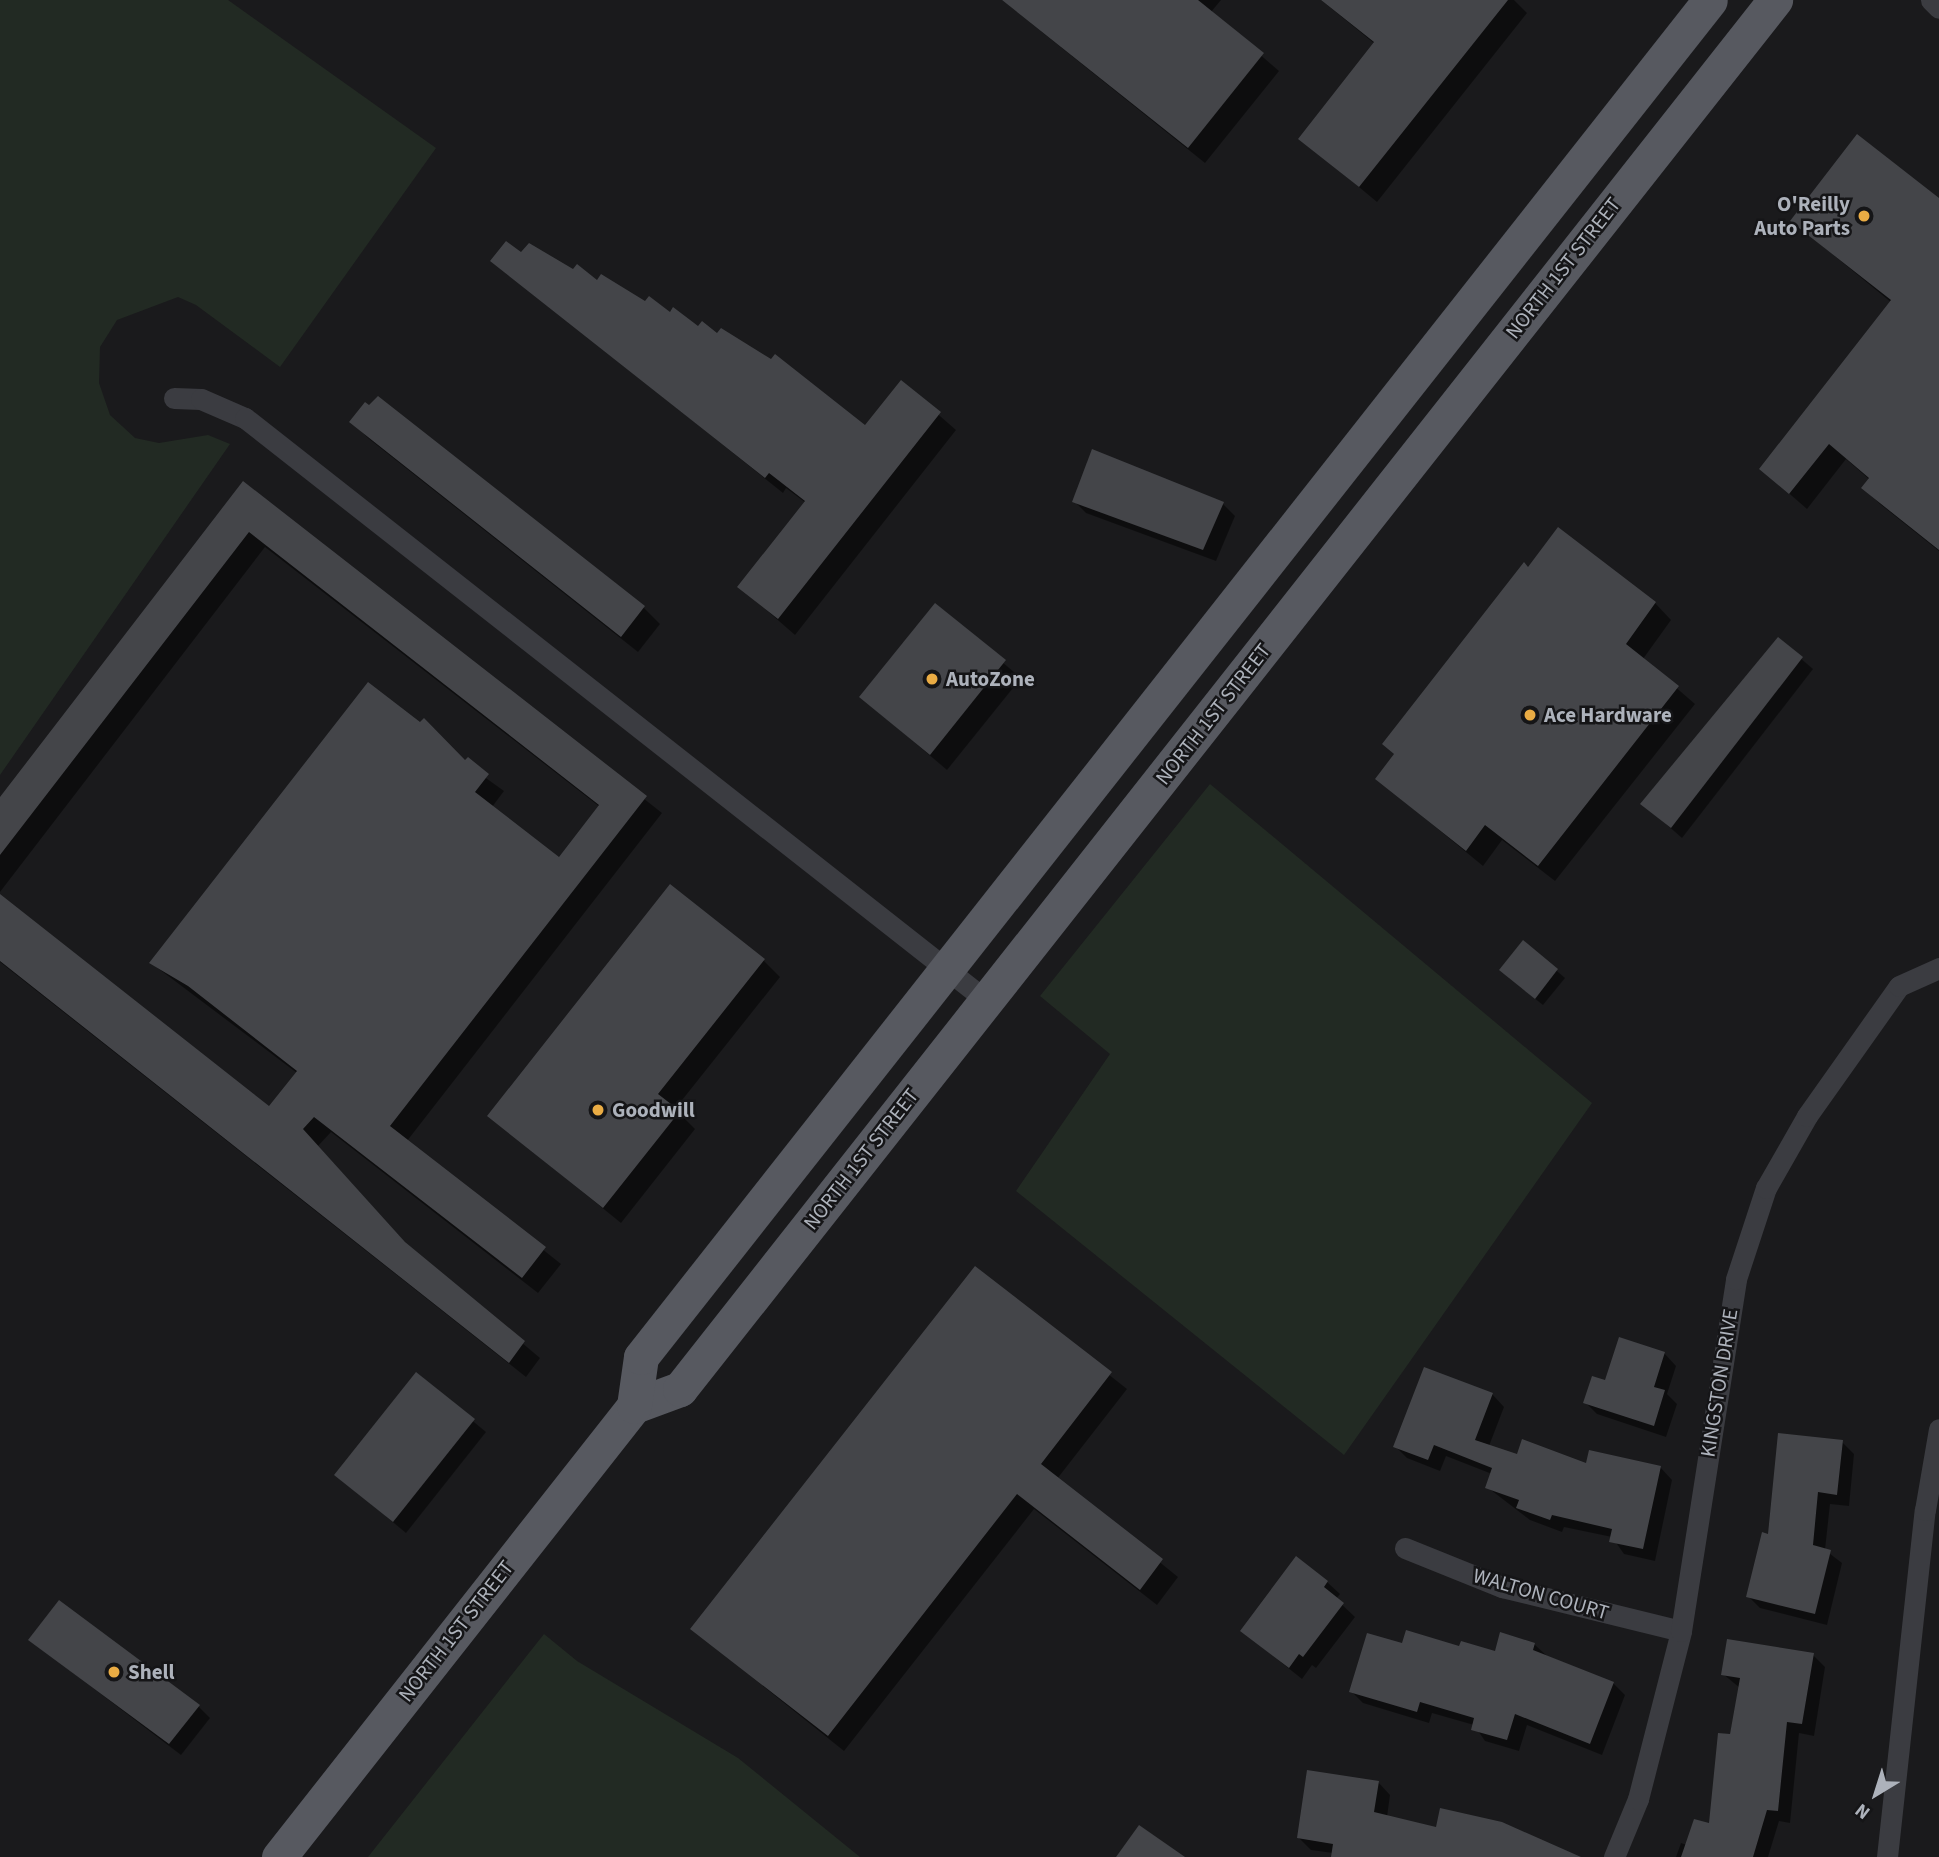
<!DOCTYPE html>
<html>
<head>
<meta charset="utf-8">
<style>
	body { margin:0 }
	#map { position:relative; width:1939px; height:1857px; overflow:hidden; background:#1a1a1c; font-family:"Source Sans 3",sans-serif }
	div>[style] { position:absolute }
	.green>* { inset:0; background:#222a23 }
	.shadow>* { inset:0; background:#0007 }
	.building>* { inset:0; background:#444549 }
	.minor>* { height:21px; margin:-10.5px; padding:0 10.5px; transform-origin:10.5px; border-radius:10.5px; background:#3b3c41 }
	.primary>* { height:35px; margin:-17.5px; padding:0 17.5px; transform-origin:17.5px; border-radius:17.5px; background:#575960 }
	.dots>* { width:19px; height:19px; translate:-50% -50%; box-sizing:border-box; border:4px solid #151517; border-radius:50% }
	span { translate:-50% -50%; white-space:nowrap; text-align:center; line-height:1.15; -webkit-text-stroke:5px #151517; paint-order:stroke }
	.poi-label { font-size:21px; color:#adb2bb; font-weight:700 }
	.right { translate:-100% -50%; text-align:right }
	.left { translate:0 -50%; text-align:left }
	.street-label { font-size:21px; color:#adb2bb }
	.north { position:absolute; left:1841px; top:1759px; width:70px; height:70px; -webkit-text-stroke:5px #151517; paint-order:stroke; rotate:218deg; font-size:19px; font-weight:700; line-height:28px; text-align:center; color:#adb2bb }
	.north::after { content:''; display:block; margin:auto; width:24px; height:32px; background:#adb2bb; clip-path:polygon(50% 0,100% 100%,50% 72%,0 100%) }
</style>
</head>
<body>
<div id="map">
	<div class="green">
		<div style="clip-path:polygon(0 0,228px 0,436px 148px,280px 367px,196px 305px,178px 297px,117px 320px,100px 347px,99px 383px,110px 415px,135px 438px,159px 443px,208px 435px,230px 444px,0 775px)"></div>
		<div style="clip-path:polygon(1210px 784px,1592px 1103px,1344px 1455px,1016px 1191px,1110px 1054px,1040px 996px)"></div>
		<div style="clip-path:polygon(544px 1634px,577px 1661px,738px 1758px,860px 1857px,368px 1857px)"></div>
	</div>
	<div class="shadow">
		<div style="clip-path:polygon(1002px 0,1221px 0,1211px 12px,1279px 71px,1205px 163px)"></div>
		<div style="clip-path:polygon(1321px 0,1514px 0,1527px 13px,1377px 202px,1300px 138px,1375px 44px)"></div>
		<div style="clip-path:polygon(1939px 200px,1939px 551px,1880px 504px,1863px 488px,1870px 480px,1846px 459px,1807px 509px,1761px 469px,1892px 303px,1792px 221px)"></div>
		<div style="clip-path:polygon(522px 254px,646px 303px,771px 361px,865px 428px,901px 382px,956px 430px,795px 635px,740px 587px,806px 503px,786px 488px,783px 493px,493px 261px)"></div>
		<div style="clip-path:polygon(370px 408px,644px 608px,660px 624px,638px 652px,368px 438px,352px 422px)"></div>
		<div style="clip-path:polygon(244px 483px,662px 813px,407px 1141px,561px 1264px,538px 1293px,331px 1132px,318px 1146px,411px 1249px,540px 1358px,526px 1377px,0 962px,0 896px,269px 1108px,297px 1073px,151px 963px,465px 763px,504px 791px,492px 807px,559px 860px,600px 807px,265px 547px,0 892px,0 800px)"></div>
		<div style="clip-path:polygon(1074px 501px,1223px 504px,1235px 516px,1216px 561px,1086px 513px)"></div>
		<div style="clip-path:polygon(1655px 603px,1671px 620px,1643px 659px,1695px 704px,1555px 881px,1502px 840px,1483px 866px,1377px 779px,1396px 756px,1384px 744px)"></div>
		<div style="clip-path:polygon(935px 605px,1021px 678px,947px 770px,861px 697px)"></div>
		<div style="clip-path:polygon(1778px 639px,1813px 669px,1682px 838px,1642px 803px)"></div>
		<div style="clip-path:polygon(1523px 942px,1565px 978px,1543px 1005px,1509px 978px)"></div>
		<div style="clip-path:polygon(763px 960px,780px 977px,675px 1109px,695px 1129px,621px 1223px,489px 1116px)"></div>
		<div style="clip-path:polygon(975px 1269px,1127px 1389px,1057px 1479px,1178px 1577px,1157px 1605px,1034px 1509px,844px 1751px,692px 1629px)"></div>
		<div style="clip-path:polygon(1664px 1353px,1676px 1366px,1667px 1394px,1677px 1404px,1666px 1437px,1597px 1414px,1585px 1402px,1606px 1382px)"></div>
		<div style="clip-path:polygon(416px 1374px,486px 1432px,406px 1533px,336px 1475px)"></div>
		<div style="clip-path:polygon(1492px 1394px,1504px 1407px,1489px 1446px,1518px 1456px,1587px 1465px,1660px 1467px,1672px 1480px,1655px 1561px,1624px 1554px,1612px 1537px,1564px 1527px,1562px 1532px,1530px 1520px,1487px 1487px,1492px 1474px,1446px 1456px,1440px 1471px,1407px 1458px,1395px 1446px)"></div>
		<div style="clip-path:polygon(1842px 1442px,1854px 1454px,1849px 1506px,1830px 1504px,1825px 1550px,1842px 1563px,1827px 1625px,1760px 1608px,1748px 1596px,1769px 1536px)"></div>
		<div style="clip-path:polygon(1327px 1582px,1340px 1594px,1336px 1599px,1355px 1617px,1316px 1668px,1312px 1665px,1302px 1679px,1242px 1631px)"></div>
		<div style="clip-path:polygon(30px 1640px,198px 1706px,210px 1718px,181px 1755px)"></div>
		<div style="clip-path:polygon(1534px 1644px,1547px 1656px,1613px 1683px,1625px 1695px,1602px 1755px,1527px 1725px,1519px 1751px,1485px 1741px,1474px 1725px,1432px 1713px,1429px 1723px,1363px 1703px,1351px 1691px,1403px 1645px,1496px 1653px)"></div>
		<div style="clip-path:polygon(1813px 1655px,1825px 1667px,1814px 1736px,1799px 1733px,1790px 1823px,1779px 1821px,1768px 1857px,1676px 1857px,1681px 1843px,1687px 1845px,1710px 1826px,1740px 1688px,1723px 1674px)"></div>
		<div style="clip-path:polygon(1378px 1782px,1390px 1795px,1387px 1817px,1567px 1857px,1333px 1857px,1333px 1853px,1311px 1850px,1299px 1838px)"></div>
	</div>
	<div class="building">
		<div style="clip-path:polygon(1002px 0,1198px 0,1264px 53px,1188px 148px)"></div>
		<div style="clip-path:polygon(1321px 0,1508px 0,1359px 187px,1298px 139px,1374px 42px)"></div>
		<div style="clip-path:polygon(1857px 134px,1939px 198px,1939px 550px,1861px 488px,1869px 478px,1829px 444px,1789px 494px,1759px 469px,1891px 300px,1790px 221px)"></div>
		<div style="clip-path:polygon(506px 241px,521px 252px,529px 243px,573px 269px,577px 264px,597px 280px,601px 274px,645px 301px,649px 296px,670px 312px,673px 307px,698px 326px,702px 321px,717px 333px,721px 328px,771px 359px,775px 354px,865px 425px,901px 380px,941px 412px,778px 619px,737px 587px,805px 501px,769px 473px,765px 478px,490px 261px)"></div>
		<div style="clip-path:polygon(378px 396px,645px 606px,621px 637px,349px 422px,365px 402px,369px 405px)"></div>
		<div style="clip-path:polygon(1092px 449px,1224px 502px,1203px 550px,1072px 502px)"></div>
		<div style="clip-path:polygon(243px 481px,647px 796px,390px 1126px,546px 1247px,522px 1278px,314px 1117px,303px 1129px,405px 1242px,525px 1341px,509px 1363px,0 961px,0 894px,269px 1106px,297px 1071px,188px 986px,149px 963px,368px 682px,420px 722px,424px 718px,465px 760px,468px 757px,489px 774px,475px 792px,559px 857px,599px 805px,249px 532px,0 855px,0 797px)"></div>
		<div style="clip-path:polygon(1558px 527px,1656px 602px,1626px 644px,1679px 686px,1538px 866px,1485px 825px,1466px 851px,1375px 779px,1394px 754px,1382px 744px,1524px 562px,1528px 567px)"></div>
		<div style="clip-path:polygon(935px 603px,1006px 660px,930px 755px,859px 697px)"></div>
		<div style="clip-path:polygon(1778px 637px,1803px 657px,1671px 828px,1640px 804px)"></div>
		<div style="clip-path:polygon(670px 884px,765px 959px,658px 1094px,680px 1111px,603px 1208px,487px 1116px)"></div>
		<div style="clip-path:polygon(1523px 940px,1558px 969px,1535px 999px,1499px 970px)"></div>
		<div style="clip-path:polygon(975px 1266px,1112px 1372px,1041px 1464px,1163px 1559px,1140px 1590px,1017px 1494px,828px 1736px,690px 1629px)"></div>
		<div style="clip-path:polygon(1619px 1337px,1665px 1352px,1654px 1387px,1665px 1390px,1654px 1426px,1583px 1403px,1592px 1376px,1605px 1380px)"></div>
		<div style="clip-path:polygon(1424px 1367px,1493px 1393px,1475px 1440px,1517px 1454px,1522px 1439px,1586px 1463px,1589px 1450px,1661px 1466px,1643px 1549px,1609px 1542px,1612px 1529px,1552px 1515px,1550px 1520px,1516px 1508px,1519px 1500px,1485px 1488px,1492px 1468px,1434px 1445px,1428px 1460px,1393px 1447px)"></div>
		<div style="clip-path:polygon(416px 1372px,475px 1419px,393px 1522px,334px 1475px)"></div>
		<div style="clip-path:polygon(1778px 1433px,1843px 1440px,1837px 1495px,1818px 1492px,1813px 1545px,1831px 1550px,1815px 1614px,1746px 1597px,1762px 1532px,1768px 1534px)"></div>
		<div style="clip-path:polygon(1296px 1556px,1328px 1581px,1324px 1587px,1344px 1603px,1303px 1657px,1299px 1654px,1289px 1668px,1240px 1631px)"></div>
		<div style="clip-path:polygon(59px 1600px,200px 1705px,169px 1744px,28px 1640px)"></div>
		<div style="clip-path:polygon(1406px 1630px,1459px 1646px,1461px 1641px,1495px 1651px,1500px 1632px,1535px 1643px,1533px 1650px,1614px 1682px,1590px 1744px,1515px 1714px,1507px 1740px,1471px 1730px,1474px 1718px,1420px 1702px,1417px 1712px,1349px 1692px,1367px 1633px,1402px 1643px)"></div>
		<div style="clip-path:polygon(1727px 1639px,1814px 1653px,1802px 1724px,1787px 1722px,1778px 1811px,1767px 1810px,1753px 1857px,1681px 1857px,1694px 1819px,1709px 1823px,1718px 1733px,1730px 1734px,1740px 1678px,1721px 1675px)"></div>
		<div style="clip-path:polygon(1307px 1770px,1379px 1781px,1374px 1812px,1436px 1827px,1440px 1808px,1502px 1822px,1581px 1857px,1331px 1857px,1333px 1844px,1297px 1838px)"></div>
		<div style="clip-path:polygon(1139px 1825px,1185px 1857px,1116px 1857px)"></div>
	</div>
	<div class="minor">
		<div style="left:1931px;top:0;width:11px;rotate:45deg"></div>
		<div style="left:174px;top:398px;width:27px;rotate:2deg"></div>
		<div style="left:201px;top:399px;width:48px;rotate:23.4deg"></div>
		<div style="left:245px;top:418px;width:942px;rotate:38.15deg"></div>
		<div style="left:1405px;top:1548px;width:105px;rotate:21.9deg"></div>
		<div style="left:1502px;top:1587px;width:184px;rotate:13.8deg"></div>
		<div style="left:1614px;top:1857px;width:63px;rotate:-67.5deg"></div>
		<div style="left:1638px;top:1799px;width:173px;rotate:-75.6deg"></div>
		<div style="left:1681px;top:1631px;width:356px;rotate:-81.1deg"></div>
		<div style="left:1736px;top:1279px;width:96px;rotate:-71.8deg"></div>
		<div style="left:1766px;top:1188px;width:83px;rotate:-60.3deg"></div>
		<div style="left:1807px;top:1116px;width:159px;rotate:-54.7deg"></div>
		<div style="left:1899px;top:986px;width:44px;rotate:-24.2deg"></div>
		<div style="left:1887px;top:1857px;width:349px;rotate:-83.8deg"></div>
		<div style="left:1925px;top:1510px;width:82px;rotate:-80.2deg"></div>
	</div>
	<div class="primary">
		<div style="left:634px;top:1406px;width:49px;rotate:-20.3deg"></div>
		<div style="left:680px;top:1389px;width:1769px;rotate:-51.75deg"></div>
		<div style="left:279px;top:1857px;width:574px;rotate:-51.79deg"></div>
		<div style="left:634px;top:1406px;width:49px;rotate:-81.9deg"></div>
		<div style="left:641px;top:1357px;width:1727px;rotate:-51.77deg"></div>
	</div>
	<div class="dots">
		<div style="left:1864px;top:216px;background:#eaac44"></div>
		<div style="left:932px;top:679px;background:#eaac44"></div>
		<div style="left:1530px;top:715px;background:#eaac44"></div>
		<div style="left:598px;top:1110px;background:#eaac44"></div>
		<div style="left:114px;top:1672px;background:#eaac44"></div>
	</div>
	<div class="poi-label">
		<span class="right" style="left:1850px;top:216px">O'Reilly<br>Auto Parts</span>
		<span class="left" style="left:946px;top:679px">AutoZone</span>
		<span class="left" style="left:1544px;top:715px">Ace Hardware</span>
		<span class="left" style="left:612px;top:1110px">Goodwill</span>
		<span class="left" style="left:128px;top:1672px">Shell</span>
	</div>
	<div class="street-label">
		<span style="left:1563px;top:268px;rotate:-52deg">NORTH 1ST STREET</span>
		<span style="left:1213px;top:714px;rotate:-52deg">NORTH 1ST STREET</span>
		<span style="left:861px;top:1159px;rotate:-52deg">NORTH 1ST STREET</span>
		<span style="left:1719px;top:1383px;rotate:-81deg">KINGSTON DRIVE</span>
		<span style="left:1541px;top:1594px;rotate:16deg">WALTON COURT</span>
		<span style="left:456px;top:1631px;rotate:-52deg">NORTH 1ST STREET</span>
	</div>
	<div class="north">N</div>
</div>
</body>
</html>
